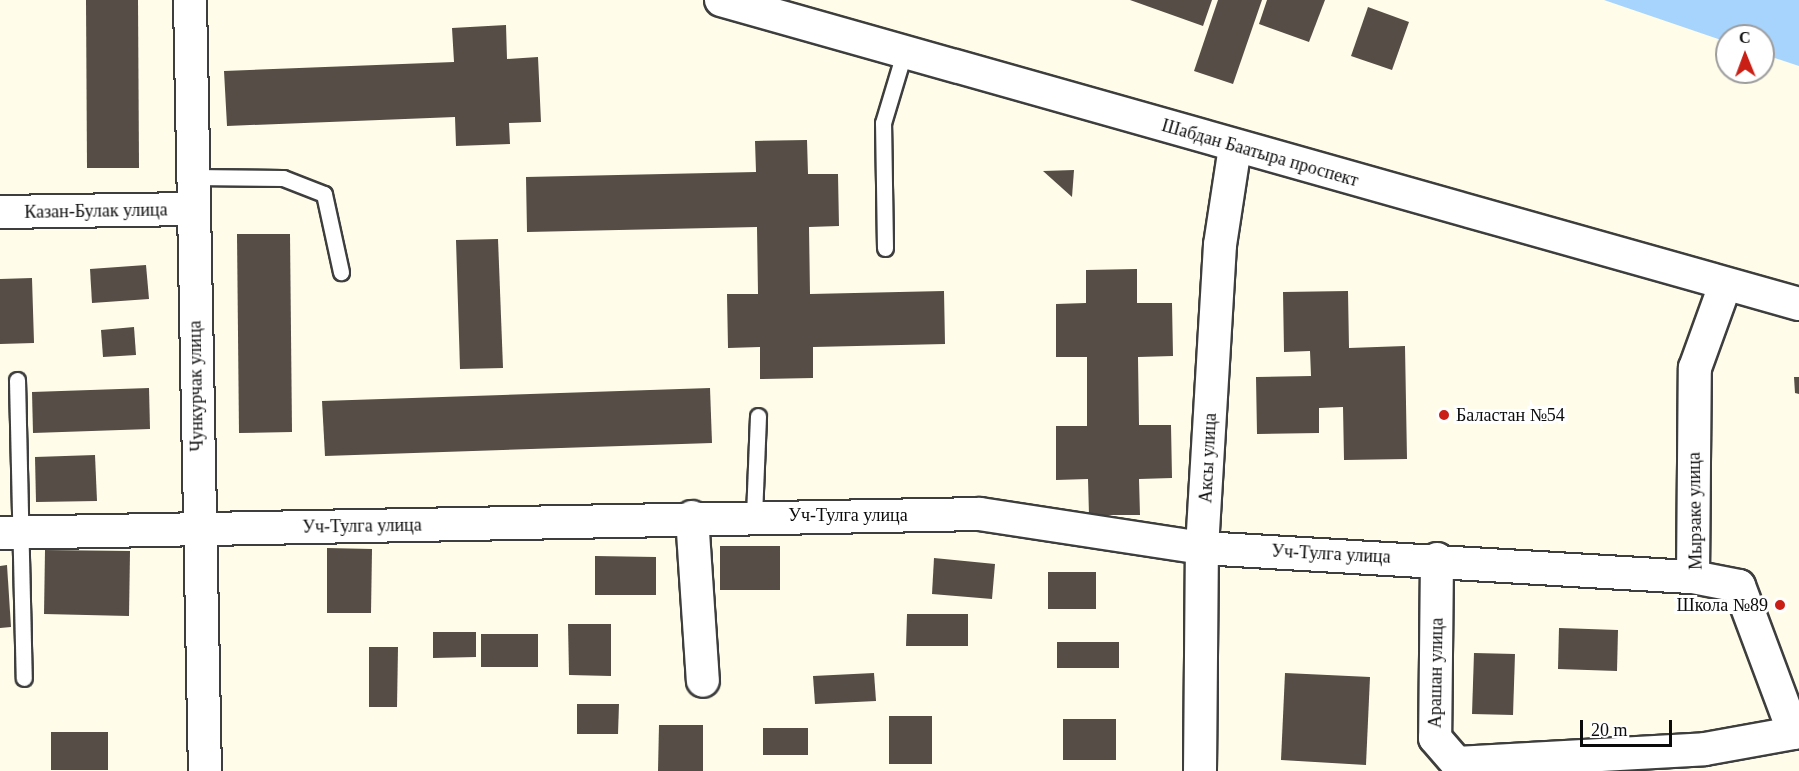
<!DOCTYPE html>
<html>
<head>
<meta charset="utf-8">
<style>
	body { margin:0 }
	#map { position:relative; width:1799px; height:771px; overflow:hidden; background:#fffde9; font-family:Georgia,serif }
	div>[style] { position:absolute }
	.water>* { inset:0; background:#a7d4fd }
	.building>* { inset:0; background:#554d46 }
	.roads { filter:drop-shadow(2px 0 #3e3e3e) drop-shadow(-2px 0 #3e3e3e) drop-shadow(0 2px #3e3e3e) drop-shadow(0 -2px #3e3e3e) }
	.lane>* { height:15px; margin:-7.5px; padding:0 7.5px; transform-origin:7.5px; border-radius:7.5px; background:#fff }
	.street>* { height:32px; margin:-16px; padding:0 16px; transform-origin:16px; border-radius:16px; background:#fff }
	.dots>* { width:16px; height:16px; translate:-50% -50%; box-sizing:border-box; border:3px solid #fff; border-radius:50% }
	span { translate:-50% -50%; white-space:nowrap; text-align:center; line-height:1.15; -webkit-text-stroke:6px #fff; paint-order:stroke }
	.street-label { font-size:18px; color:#0b0b0b }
	.poi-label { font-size:18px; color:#0b0b0b }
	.left { translate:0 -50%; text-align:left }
	.right { translate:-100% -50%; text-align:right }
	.north { position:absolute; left:1715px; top:24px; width:60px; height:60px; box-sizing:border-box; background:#fff; border:2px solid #9d9d9d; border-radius:50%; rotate:359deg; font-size:16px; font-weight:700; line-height:24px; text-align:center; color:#0b0b0b }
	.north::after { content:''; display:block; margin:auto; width:21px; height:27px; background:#c91f15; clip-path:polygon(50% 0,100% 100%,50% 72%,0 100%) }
	.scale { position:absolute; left:1580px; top:720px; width:92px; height:27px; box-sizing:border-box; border:3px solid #0b0b0b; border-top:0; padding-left:8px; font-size:18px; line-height:21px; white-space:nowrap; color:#0b0b0b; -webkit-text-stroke:4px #fff; paint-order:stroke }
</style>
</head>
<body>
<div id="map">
	<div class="water">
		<div style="clip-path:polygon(1604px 0,1799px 0,1799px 66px,1763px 54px,1763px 36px,1727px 36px,1727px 42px)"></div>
	</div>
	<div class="building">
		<div style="clip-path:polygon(86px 0,138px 0,139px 168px,87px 168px)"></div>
		<div style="clip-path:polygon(1130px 0,1212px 0,1203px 26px)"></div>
		<div style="clip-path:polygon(1218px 0,1262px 0,1233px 84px,1194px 71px)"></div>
		<div style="clip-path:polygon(1267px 0,1325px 0,1309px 42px,1259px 24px)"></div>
		<div style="clip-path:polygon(1368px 7px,1409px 22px,1392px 70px,1351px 56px)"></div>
		<div style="clip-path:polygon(506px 25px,507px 59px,538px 57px,541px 122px,509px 123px,510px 144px,456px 146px,455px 117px,227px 126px,224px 71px,454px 62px,452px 28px)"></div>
		<div style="clip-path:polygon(807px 140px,808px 174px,838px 174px,839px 226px,809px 227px,810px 294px,944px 291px,945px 344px,813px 347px,813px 378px,760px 379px,760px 347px,728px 348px,727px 294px,758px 294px,757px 227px,527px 232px,526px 177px,756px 172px,755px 141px)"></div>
		<div style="clip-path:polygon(1074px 170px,1072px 197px,1043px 171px)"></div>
		<div style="clip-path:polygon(237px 234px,290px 234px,292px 432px,239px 433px)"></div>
		<div style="clip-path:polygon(498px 239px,503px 368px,460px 369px,456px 240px)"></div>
		<div style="clip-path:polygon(146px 265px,149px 299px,92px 303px,90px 269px)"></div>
		<div style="clip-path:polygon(1137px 269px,1137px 303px,1172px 303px,1173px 356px,1138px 357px,1139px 425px,1171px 425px,1172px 478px,1139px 479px,1140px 515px,1089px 515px,1088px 479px,1056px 480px,1056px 426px,1087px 426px,1087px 357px,1056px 357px,1056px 304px,1086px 303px,1086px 270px)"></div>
		<div style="clip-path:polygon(32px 278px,34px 343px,0 344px,0 279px)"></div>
		<div style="clip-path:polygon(1348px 291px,1349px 348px,1405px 346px,1407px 459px,1344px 460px,1343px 407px,1319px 408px,1319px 433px,1257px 434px,1256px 377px,1311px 376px,1310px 351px,1284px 352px,1283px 292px)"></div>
		<div style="clip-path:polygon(134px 327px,136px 355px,103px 357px,101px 330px)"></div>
		<div style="clip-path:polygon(1794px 377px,1799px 377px,1799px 394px,1795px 393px)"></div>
		<div style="clip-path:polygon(149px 388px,150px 429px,33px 433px,32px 392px)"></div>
		<div style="clip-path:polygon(710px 388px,712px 443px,325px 456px,322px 401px)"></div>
		<div style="clip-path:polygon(95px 455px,97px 501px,36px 502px,35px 457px)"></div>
		<div style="clip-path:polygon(720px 546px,780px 546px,780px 590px,720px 590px)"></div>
		<div style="clip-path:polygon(327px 548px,372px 549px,371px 613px,327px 613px)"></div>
		<div style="clip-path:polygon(45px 550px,130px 551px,129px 616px,44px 614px)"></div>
		<div style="clip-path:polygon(595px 556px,656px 557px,656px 595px,595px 595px)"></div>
		<div style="clip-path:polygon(934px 558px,995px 564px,992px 599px,932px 594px)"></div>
		<div style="clip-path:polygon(7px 565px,11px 627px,0 628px,0 566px)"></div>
		<div style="clip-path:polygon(1048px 572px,1096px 572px,1096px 609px,1048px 609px)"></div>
		<div style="clip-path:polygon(907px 614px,968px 614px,968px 646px,906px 646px)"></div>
		<div style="clip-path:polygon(568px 624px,611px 624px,611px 676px,569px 675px)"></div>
		<div style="clip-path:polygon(1559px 628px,1618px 630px,1617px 671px,1558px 669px)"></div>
		<div style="clip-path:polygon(433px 632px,476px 632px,476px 657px,433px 658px)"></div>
		<div style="clip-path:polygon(481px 634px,538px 634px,538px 667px,481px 667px)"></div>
		<div style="clip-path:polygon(1057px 642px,1119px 642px,1119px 668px,1057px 668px)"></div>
		<div style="clip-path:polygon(369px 647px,398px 647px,397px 707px,369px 707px)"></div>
		<div style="clip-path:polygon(1474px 653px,1515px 654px,1513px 715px,1472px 714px)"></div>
		<div style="clip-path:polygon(874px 673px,876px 701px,815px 704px,813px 676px)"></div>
		<div style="clip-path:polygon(1285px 673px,1370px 677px,1366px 765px,1281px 760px)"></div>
		<div style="clip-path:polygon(577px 704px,619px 704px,618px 734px,577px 734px)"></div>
		<div style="clip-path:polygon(889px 716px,932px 716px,932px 764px,889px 764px)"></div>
		<div style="clip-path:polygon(1063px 719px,1116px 719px,1116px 760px,1063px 760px)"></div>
		<div style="clip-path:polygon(659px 725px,703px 725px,703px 771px,658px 771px)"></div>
		<div style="clip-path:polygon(763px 728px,808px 728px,808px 755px,763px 755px)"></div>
		<div style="clip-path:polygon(51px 732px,108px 732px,108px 770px,51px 770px)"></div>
	</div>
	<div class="roads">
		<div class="lane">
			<div style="left:193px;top:177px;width:90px;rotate:0.6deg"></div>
			<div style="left:283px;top:178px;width:44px;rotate:21.3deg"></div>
			<div style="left:324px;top:194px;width:80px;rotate:77.7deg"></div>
			<div style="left:885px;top:248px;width:125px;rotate:-90.9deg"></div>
			<div style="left:883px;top:123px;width:73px;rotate:-73.3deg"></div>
			<div style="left:17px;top:380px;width:298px;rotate:88.7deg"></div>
			<div style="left:754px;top:516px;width:100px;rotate:-87.7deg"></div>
		</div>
		<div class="street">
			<div style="left:190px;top:0;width:771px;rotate:88.89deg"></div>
			<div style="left:721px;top:0;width:1120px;rotate:15.75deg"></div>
			<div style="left:0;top:212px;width:192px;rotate:-0.9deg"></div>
			<div style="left:692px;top:517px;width:164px;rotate:86.2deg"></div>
			<div style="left:0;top:533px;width:980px;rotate:-1.11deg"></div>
			<div style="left:980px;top:514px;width:225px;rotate:8.7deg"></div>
			<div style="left:1202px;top:548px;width:492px;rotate:3.4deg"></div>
			<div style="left:1437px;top:559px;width:179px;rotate:90.6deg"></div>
			<div style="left:1435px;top:738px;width:33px;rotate:49deg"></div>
			<div style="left:1457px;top:763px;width:248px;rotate:-3.2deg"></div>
			<div style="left:1705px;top:749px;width:90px;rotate:-10.2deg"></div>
			<div style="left:1794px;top:733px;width:157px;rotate:-110.5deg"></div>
			<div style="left:1739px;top:586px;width:47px;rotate:-168.9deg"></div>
			<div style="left:1693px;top:577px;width:209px;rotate:-89.5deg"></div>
			<div style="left:1695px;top:368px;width:88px;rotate:-70.1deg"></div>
			<div style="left:1200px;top:771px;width:223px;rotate:-89.5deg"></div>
			<div style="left:1202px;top:548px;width:304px;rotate:-86.6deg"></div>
			<div style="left:1220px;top:245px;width:99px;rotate:-81.3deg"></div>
		</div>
	</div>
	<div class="dots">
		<div style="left:1444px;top:415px;background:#c91f15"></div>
		<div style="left:1780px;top:605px;background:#c91f15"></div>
	</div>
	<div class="street-label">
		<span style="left:1260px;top:153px;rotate:16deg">Шабдан Баатыра проспект</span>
		<span style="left:96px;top:211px;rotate:-1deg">Казан-Булак улица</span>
		<span style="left:196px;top:386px;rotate:-91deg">Чункурчак улица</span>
		<span style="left:1208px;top:458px;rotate:-87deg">Аксы улица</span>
		<span style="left:1695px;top:511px;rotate:-91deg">Мырзаке улица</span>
		<span style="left:848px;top:515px">Уч-Тулга улица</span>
		<span style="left:362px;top:526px;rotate:-1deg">Уч-Тулга улица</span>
		<span style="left:1331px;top:554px;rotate:3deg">Уч-Тулга улица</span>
		<span style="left:1436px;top:673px;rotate:-89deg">Арашан улица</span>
	</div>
	<div class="poi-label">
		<span class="left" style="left:1456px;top:415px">Баластан №54</span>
		<span class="right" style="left:1768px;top:605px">Школа №89</span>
	</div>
	<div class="north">С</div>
	<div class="scale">20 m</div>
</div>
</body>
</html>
